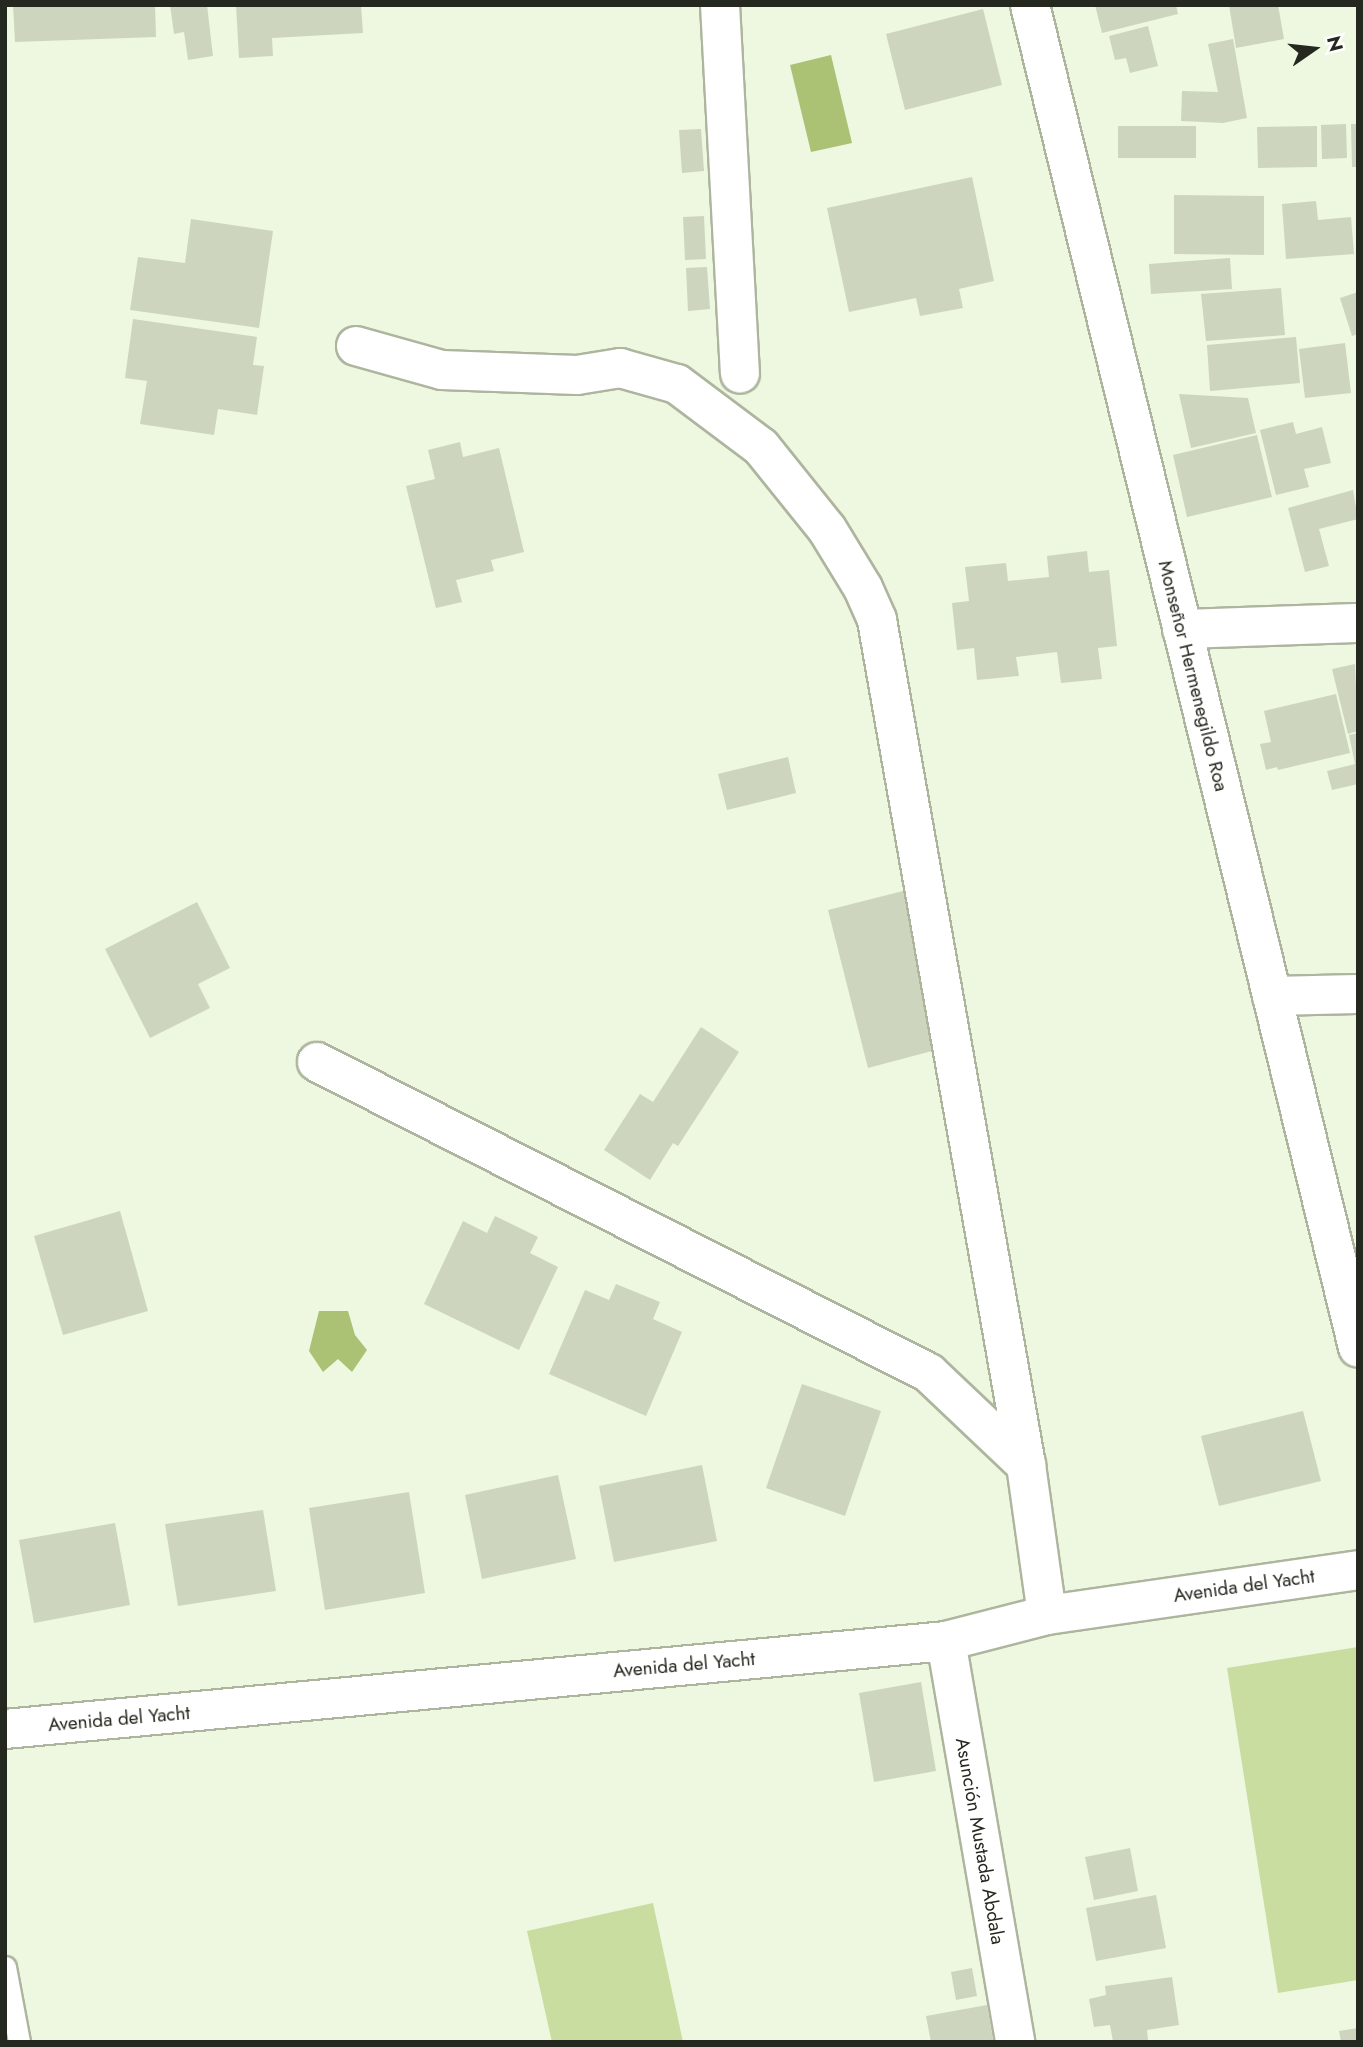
<!DOCTYPE html>
<html>
<head>
<meta charset="utf-8">
<style>
	body { margin:0 }
	#map { position:relative; width:1363px; height:2047px; overflow:hidden; background:#eef7df; font-family:Jost,sans-serif }
	div>[style] { position:absolute }
	.green>* { inset:0; background:#cadda0 }
	.water>* { inset:0; background:#abc275 }
	.building>* { inset:0; background:#cdd5be }
	.roads { filter:drop-shadow(2px 0 #aeb59f) drop-shadow(-2px 0 #aeb59f) drop-shadow(0 2px #aeb59f) drop-shadow(0 -2px #aeb59f) }
	.lane>* { height:21px; margin:-10.5px; padding:0 10.5px; transform-origin:10.5px; border-radius:10.5px; background:#fff }
	.street>* { height:38px; margin:-19px; padding:0 19px; transform-origin:19px; border-radius:19px; background:#fff }
	.secondary>* { height:38px; margin:-19px; padding:0 19px; transform-origin:19px; border-radius:19px; background:#fff }
	span { translate:-50% -50%; white-space:nowrap; text-align:center; line-height:1.15; -webkit-text-stroke:7px #fff; paint-order:stroke }
	.street-label { font-size:19px; color:#25281f }
	.frame { position:absolute; inset:0; border:7px solid #25281f; pointer-events:none }
	.north { position:absolute; left:1279px; top:14px; width:70px; height:70px; -webkit-text-stroke:5px #fff; paint-order:stroke; rotate:76deg; font-size:19px; font-weight:700; line-height:28px; text-align:center; color:#25281f }
	.north::after { content:''; display:block; margin:auto; width:24px; height:32px; background:#25281f; clip-path:polygon(50% 0,100% 100%,50% 72%,0 100%) }
</style>
</head>
<body>
<div id="map">
	<div class="green">
		<div style="clip-path:polygon(1358px 1647px,1358px 1980px,1278px 1993px,1227px 1668px)"></div>
		<div style="clip-path:polygon(653px 1903px,683px 2042px,552px 2042px,527px 1931px)"></div>
	</div>
	<div class="water">
		<div style="clip-path:polygon(831px 55px,852px 143px,811px 152px,790px 65px)"></div>
		<div style="clip-path:polygon(319px 1311px,348px 1311px,355px 1335px,367px 1350px,352px 1372px,338px 1359px,323px 1372px,309px 1351px)"></div>
	</div>
	<div class="building">
		<div style="clip-path:polygon(13px 5px,155px 5px,156px 37px,15px 42px)"></div>
		<div style="clip-path:polygon(170px 5px,207px 5px,213px 56px,188px 60px,184px 32px,174px 34px)"></div>
		<div style="clip-path:polygon(236px 5px,361px 5px,363px 33px,272px 38px,273px 56px,239px 58px)"></div>
		<div style="clip-path:polygon(1095px 5px,1176px 5px,1178px 14px,1102px 33px)"></div>
		<div style="clip-path:polygon(1229px 5px,1278px 5px,1284px 39px,1236px 48px)"></div>
		<div style="clip-path:polygon(983px 9px,1002px 85px,905px 110px,886px 34px)"></div>
		<div style="clip-path:polygon(1148px 26px,1158px 66px,1130px 73px,1126px 58px,1115px 60px,1109px 36px)"></div>
		<div style="clip-path:polygon(1233px 39px,1247px 118px,1223px 123px,1181px 121px,1182px 91px,1218px 92px,1208px 44px)"></div>
		<div style="clip-path:polygon(1346px 124px,1347px 158px,1322px 159px,1321px 125px)"></div>
		<div style="clip-path:polygon(1351px 124px,1358px 124px,1358px 167px,1352px 167px)"></div>
		<div style="clip-path:polygon(1118px 126px,1196px 126px,1196px 158px,1118px 158px)"></div>
		<div style="clip-path:polygon(1317px 126px,1317px 167px,1258px 168px,1257px 127px)"></div>
		<div style="clip-path:polygon(701px 129px,704px 171px,682px 173px,679px 130px)"></div>
		<div style="clip-path:polygon(972px 177px,994px 281px,959px 289px,963px 308px,920px 316px,916px 298px,849px 312px,827px 208px)"></div>
		<div style="clip-path:polygon(1174px 195px,1264px 196px,1264px 255px,1174px 254px)"></div>
		<div style="clip-path:polygon(1316px 201px,1318px 220px,1351px 217px,1354px 254px,1286px 259px,1282px 204px)"></div>
		<div style="clip-path:polygon(704px 216px,706px 259px,685px 260px,683px 217px)"></div>
		<div style="clip-path:polygon(191px 219px,273px 231px,259px 328px,130px 310px,138px 257px,185px 263px)"></div>
		<div style="clip-path:polygon(1230px 258px,1232px 289px,1151px 294px,1149px 264px)"></div>
		<div style="clip-path:polygon(707px 267px,710px 309px,688px 311px,686px 268px)"></div>
		<div style="clip-path:polygon(1281px 288px,1285px 335px,1206px 341px,1201px 294px)"></div>
		<div style="clip-path:polygon(1358px 292px,1358px 334px,1352px 336px,1340px 298px)"></div>
		<div style="clip-path:polygon(133px 319px,257px 337px,253px 365px,264px 366px,257px 415px,218px 409px,214px 435px,140px 424px,147px 381px,125px 378px)"></div>
		<div style="clip-path:polygon(1296px 337px,1300px 383px,1210px 391px,1207px 345px)"></div>
		<div style="clip-path:polygon(1345px 343px,1351px 393px,1305px 398px,1299px 349px)"></div>
		<div style="clip-path:polygon(1179px 394px,1248px 398px,1256px 433px,1191px 448px)"></div>
		<div style="clip-path:polygon(1293px 422px,1296px 434px,1322px 427px,1331px 463px,1304px 469px,1309px 487px,1276px 495px,1260px 430px)"></div>
		<div style="clip-path:polygon(1257px 435px,1272px 497px,1187px 517px,1173px 455px)"></div>
		<div style="clip-path:polygon(460px 442px,463px 457px,499px 448px,524px 552px,491px 560px,494px 571px,456px 580px,462px 602px,436px 608px,406px 486px,435px 479px,428px 450px)"></div>
		<div style="clip-path:polygon(1353px 490px,1358px 519px,1319px 529px,1329px 566px,1305px 572px,1288px 508px)"></div>
		<div style="clip-path:polygon(1087px 551px,1089px 572px,1109px 570px,1117px 646px,1098px 648px,1102px 679px,1061px 683px,1057px 652px,1016px 657px,1019px 676px,977px 680px,974px 648px,957px 650px,952px 603px,969px 601px,965px 567px,1006px 563px,1008px 581px,1049px 577px,1047px 556px)"></div>
		<div style="clip-path:polygon(1355px 664px,1358px 731px,1348px 734px,1332px 669px)"></div>
		<div style="clip-path:polygon(1336px 694px,1350px 753px,1278px 770px,1277px 767px,1266px 770px,1260px 744px,1271px 742px,1264px 711px)"></div>
		<div style="clip-path:polygon(1358px 733px,1358px 784px,1332px 790px,1327px 771px,1355px 764px,1349px 735px)"></div>
		<div style="clip-path:polygon(788px 757px,796px 793px,727px 810px,718px 774px)"></div>
		<div style="clip-path:polygon(907px 890px,947px 1047px,868px 1068px,828px 910px)"></div>
		<div style="clip-path:polygon(197px 902px,230px 968px,198px 984px,210px 1008px,150px 1038px,105px 949px)"></div>
		<div style="clip-path:polygon(701px 1027px,739px 1052px,678px 1146px,673px 1143px,650px 1180px,604px 1150px,640px 1094px,653px 1102px)"></div>
		<div style="clip-path:polygon(120px 1211px,148px 1311px,63px 1335px,34px 1236px)"></div>
		<div style="clip-path:polygon(495px 1216px,538px 1237px,530px 1253px,558px 1267px,519px 1350px,424px 1304px,463px 1221px,487px 1233px)"></div>
		<div style="clip-path:polygon(616px 1284px,660px 1302px,653px 1319px,682px 1332px,646px 1416px,549px 1374px,585px 1290px,609px 1300px)"></div>
		<div style="clip-path:polygon(802px 1384px,881px 1411px,845px 1516px,766px 1488px)"></div>
		<div style="clip-path:polygon(1303px 1411px,1321px 1481px,1219px 1506px,1201px 1436px)"></div>
		<div style="clip-path:polygon(702px 1465px,717px 1541px,614px 1562px,599px 1486px)"></div>
		<div style="clip-path:polygon(558px 1475px,576px 1559px,482px 1579px,465px 1495px)"></div>
		<div style="clip-path:polygon(409px 1492px,425px 1593px,325px 1610px,309px 1508px)"></div>
		<div style="clip-path:polygon(263px 1510px,276px 1591px,178px 1606px,165px 1524px)"></div>
		<div style="clip-path:polygon(115px 1523px,130px 1605px,34px 1623px,19px 1540px)"></div>
		<div style="clip-path:polygon(921px 1682px,936px 1771px,874px 1782px,859px 1693px)"></div>
		<div style="clip-path:polygon(1130px 1848px,1138px 1891px,1094px 1900px,1085px 1857px)"></div>
		<div style="clip-path:polygon(1156px 1895px,1166px 1948px,1096px 1961px,1086px 1908px)"></div>
		<div style="clip-path:polygon(972px 1968px,977px 1996px,956px 2000px,951px 1972px)"></div>
		<div style="clip-path:polygon(1172px 1977px,1179px 2025px,1147px 2030px,1148px 2040px,1138px 2042px,1113px 2042px,1110px 2025px,1094px 2027px,1089px 1999px,1106px 1995px,1105px 1986px)"></div>
		<div style="clip-path:polygon(987px 2005px,993px 2040px,931px 2042px,926px 2016px)"></div>
		<div style="clip-path:polygon(1358px 2028px,1358px 2042px,1341px 2042px,1339px 2031px)"></div>
	</div>
	<div class="roads">
		<div class="lane">
			<div style="left:5px;top:1967px;width:76px;rotate:79.4deg"></div>
		</div>
		<div class="street">
			<div style="left:720px;top:5px;width:369px;rotate:86.9deg"></div>
			<div style="left:356px;top:346px;width:89px;rotate:15.6deg"></div>
			<div style="left:442px;top:370px;width:135px;rotate:2.1deg"></div>
			<div style="left:577px;top:375px;width:44px;rotate:-9.2deg"></div>
			<div style="left:620px;top:368px;width:59px;rotate:15.7deg"></div>
			<div style="left:677px;top:384px;width:105px;rotate:36.9deg"></div>
			<div style="left:761px;top:447px;width:105px;rotate:51.2deg"></div>
			<div style="left:827px;top:529px;width:69px;rotate:58.6deg"></div>
			<div style="left:863px;top:588px;width:35px;rotate:66deg"></div>
			<div style="left:877px;top:620px;width:858px;rotate:80deg"></div>
			<div style="left:1182px;top:629px;width:176px;rotate:-2deg"></div>
			<div style="left:1272px;top:996px;width:86px;rotate:-1.3deg"></div>
			<div style="left:317px;top:1062px;width:686px;rotate:26.94deg"></div>
			<div style="left:929px;top:1373px;width:134px;rotate:43.5deg"></div>
			<div style="left:1026px;top:1465px;width:151px;rotate:82deg"></div>
		</div>
		<div class="secondary">
			<div style="left:1030px;top:5px;width:1382px;rotate:76.27deg"></div>
			<div style="left:946px;top:1641px;width:407px;rotate:80.2deg"></div>
			<div style="left:5px;top:1729px;width:945px;rotate:-5.34deg"></div>
			<div style="left:946px;top:1641px;width:104px;rotate:-14.4deg"></div>
			<div style="left:1047px;top:1615px;width:314px;rotate:-8.2deg"></div>
		</div>
	</div>
	<div class="street-label">
		<span style="left:1193px;top:676px;rotate:76deg">Monseñor Hermenegildo Roa</span>
		<span style="left:1244px;top:1586px;rotate:-8deg">Avenida del Yacht</span>
		<span style="left:684px;top:1665px;rotate:-5deg">Avenida del Yacht</span>
		<span style="left:119px;top:1719px;rotate:-5deg">Avenida del Yacht</span>
		<span style="left:980px;top:1841px;rotate:80deg">Asunción Mustada Abdala</span>
	</div>
	<div class="frame"></div>
	<div class="north">N</div>
</div>
</body>
</html>
